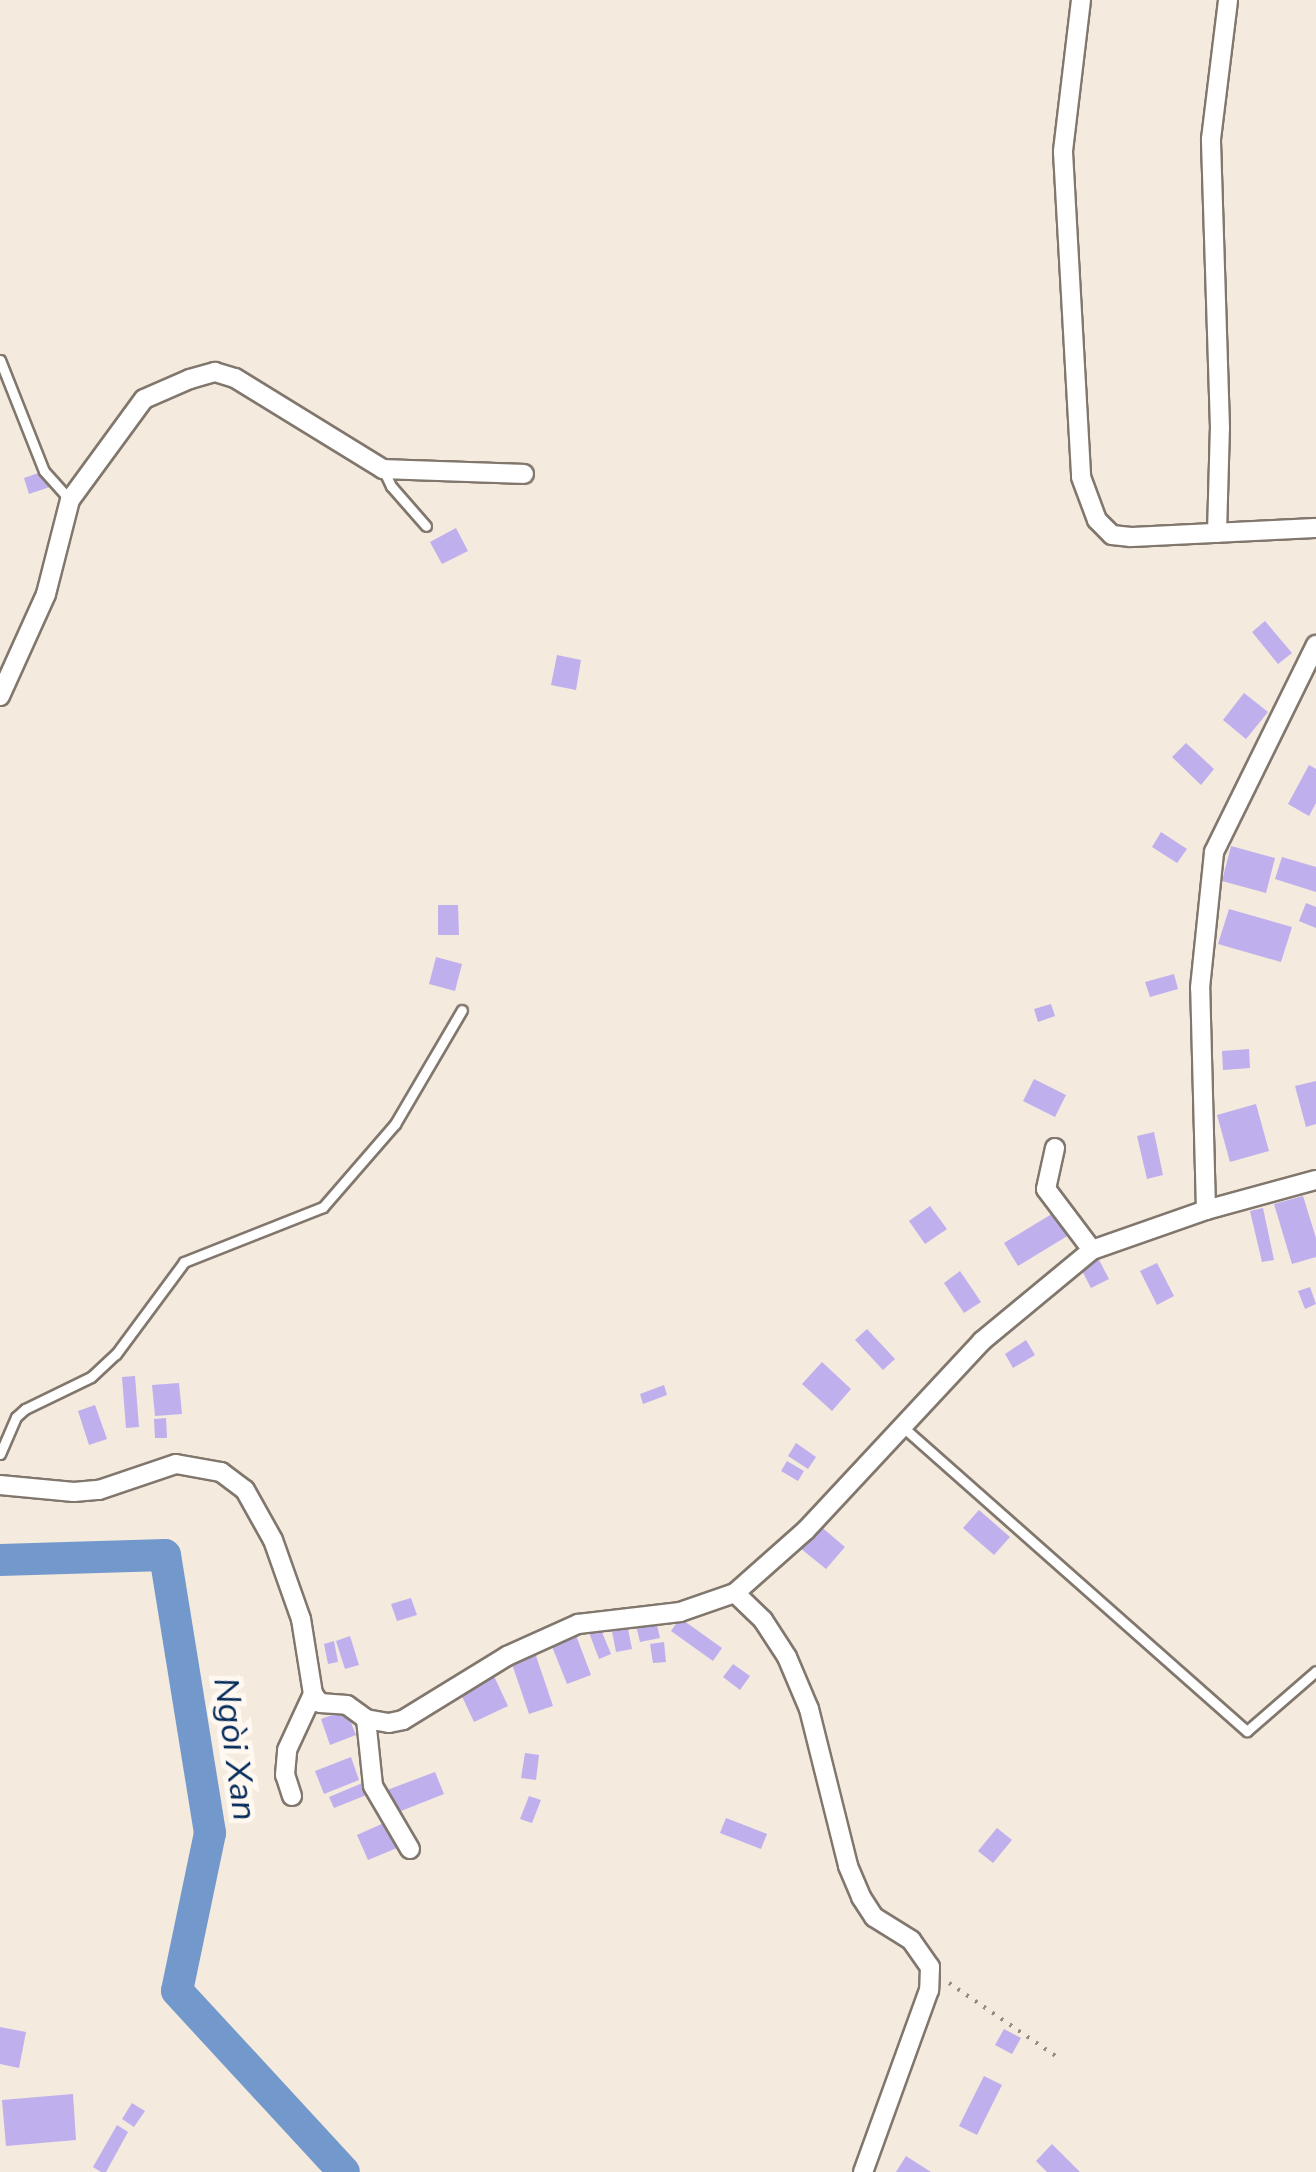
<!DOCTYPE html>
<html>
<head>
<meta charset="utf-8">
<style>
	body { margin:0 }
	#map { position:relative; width:1316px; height:2172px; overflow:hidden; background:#f5eade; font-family:"Nunito Sans",sans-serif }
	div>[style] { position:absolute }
	.river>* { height:32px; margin:-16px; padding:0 16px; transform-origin:16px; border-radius:16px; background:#7399cc }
	.building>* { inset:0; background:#bfafed }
	.path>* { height:4px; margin-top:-2px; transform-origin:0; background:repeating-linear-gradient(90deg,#958d84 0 2.5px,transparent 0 10.5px) }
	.roads { filter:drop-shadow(2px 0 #81776d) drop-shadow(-2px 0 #81776d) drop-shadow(0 2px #81776d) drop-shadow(0 -2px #81776d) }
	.lane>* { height:9px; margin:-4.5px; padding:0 4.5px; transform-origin:4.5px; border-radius:4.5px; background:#fff }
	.street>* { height:18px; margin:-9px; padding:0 9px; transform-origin:9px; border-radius:9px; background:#fff }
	span { translate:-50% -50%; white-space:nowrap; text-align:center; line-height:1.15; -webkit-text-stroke:10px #fef8f1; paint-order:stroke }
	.water-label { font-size:35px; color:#042a59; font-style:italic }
</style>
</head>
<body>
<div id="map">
	<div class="river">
		<div style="left:0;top:1560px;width:165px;rotate:-1.7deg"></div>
		<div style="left:165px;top:1555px;width:282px;rotate:80.8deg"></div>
		<div style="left:210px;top:1833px;width:161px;rotate:101.8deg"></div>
		<div style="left:177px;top:1991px;width:246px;rotate:47.3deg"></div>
	</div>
	<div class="building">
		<div style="clip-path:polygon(44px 471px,50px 487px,29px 494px,24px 478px)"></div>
		<div style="clip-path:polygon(456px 528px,468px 551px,442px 564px,430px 542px)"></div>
		<div style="clip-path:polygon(1265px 621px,1292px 653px,1278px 664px,1252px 632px)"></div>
		<div style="clip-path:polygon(557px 655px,581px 660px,576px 690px,551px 685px)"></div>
		<div style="clip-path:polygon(1244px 693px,1268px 712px,1246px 739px,1223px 720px)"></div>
		<div style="clip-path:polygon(1186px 743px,1214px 769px,1201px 785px,1172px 757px)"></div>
		<div style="clip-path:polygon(1309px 765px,1316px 769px,1316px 803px,1309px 816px,1288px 804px)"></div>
		<div style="clip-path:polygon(1161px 832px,1187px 849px,1177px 863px,1152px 847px)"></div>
		<div style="clip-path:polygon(1231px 846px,1275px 858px,1266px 893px,1222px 881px)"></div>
		<div style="clip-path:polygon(1282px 857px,1316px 867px,1316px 892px,1275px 879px)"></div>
		<div style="clip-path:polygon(1306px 903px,1316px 907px,1316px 928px,1299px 921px)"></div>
		<div style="clip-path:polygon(438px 905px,458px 905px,459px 935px,438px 935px)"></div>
		<div style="clip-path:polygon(1229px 909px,1292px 927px,1281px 962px,1218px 944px)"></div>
		<div style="clip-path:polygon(436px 957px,462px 964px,455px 991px,429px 984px)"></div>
		<div style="clip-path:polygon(1174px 974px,1178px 989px,1150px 997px,1145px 982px)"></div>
		<div style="clip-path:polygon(1051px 1004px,1055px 1016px,1038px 1022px,1034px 1009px)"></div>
		<div style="clip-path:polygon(1249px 1049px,1250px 1068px,1223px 1070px,1222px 1051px)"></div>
		<div style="clip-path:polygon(1034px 1079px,1066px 1095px,1055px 1117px,1023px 1101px)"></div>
		<div style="clip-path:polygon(1316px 1081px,1316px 1124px,1306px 1127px,1295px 1086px)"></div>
		<div style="clip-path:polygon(1256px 1104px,1269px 1151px,1230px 1162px,1217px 1115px)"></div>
		<div style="clip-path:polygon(1154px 1132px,1163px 1175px,1147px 1179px,1137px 1136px)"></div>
		<div style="clip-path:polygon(1303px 1196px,1316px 1238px,1316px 1257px,1292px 1264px,1274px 1204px)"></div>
		<div style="clip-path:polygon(930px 1206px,947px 1229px,925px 1244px,909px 1221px)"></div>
		<div style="clip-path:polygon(1263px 1208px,1274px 1260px,1262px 1262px,1250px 1211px)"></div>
		<div style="clip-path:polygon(1055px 1212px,1069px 1235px,1018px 1266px,1004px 1243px)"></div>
		<div style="clip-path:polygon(1098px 1258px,1109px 1279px,1091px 1288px,1080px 1267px)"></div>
		<div style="clip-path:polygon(1157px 1263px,1174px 1296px,1157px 1305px,1140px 1271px)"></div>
		<div style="clip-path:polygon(960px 1271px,981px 1302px,964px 1313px,944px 1283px)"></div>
		<div style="clip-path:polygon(1310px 1287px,1316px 1304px,1305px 1309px,1298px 1291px)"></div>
		<div style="clip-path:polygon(867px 1329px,895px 1359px,883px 1370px,855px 1340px)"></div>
		<div style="clip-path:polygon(1026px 1340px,1035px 1355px,1013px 1368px,1005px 1354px)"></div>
		<div style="clip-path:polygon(822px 1362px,851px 1389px,832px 1411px,802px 1384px)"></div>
		<div style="clip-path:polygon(135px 1376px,139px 1427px,126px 1428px,122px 1377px)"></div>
		<div style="clip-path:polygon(179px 1383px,182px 1414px,155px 1416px,152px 1385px)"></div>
		<div style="clip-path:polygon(664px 1385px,667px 1395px,643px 1404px,640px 1394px)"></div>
		<div style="clip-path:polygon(95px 1405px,107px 1439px,89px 1445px,78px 1411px)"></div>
		<div style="clip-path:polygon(166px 1418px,167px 1438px,155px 1438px,154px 1419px)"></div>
		<div style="clip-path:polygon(796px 1443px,816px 1457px,808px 1469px,788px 1456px)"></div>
		<div style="clip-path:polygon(787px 1461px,804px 1471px,798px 1481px,781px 1471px)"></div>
		<div style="clip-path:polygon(979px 1510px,1010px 1537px,994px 1555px,963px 1528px)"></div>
		<div style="clip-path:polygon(819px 1525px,845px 1547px,826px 1569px,800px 1548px)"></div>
		<div style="clip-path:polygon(411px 1598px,417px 1615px,397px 1621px,391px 1604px)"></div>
		<div style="clip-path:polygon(655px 1616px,660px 1638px,640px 1642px,635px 1621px)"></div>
		<div style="clip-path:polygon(680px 1618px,722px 1648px,713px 1661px,671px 1631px)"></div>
		<div style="clip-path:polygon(626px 1619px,632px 1649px,616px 1652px,610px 1621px)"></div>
		<div style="clip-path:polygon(599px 1625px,611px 1654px,599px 1659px,588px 1630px)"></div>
		<div style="clip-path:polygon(574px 1630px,591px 1675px,567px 1684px,549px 1639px)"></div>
		<div style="clip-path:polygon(350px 1636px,359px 1665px,345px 1669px,336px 1641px)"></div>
		<div style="clip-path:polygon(334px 1641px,338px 1662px,328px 1664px,324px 1644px)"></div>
		<div style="clip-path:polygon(664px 1642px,666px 1662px,653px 1663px,650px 1644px)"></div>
		<div style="clip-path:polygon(534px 1650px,553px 1706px,529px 1714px,510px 1658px)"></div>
		<div style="clip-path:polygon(733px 1664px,750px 1676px,740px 1690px,723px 1677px)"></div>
		<div style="clip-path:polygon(493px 1674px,508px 1706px,474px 1722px,459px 1690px)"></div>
		<div style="clip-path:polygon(346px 1710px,356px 1735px,330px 1745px,321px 1719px)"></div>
		<div style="clip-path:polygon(525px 1753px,539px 1755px,536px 1780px,521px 1778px)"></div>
		<div style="clip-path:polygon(351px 1757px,359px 1780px,324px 1794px,315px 1771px)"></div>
		<div style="clip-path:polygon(435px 1772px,444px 1794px,396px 1813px,387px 1790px)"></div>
		<div style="clip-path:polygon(365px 1782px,369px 1794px,334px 1808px,329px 1797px)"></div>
		<div style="clip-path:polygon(529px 1796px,541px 1800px,532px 1823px,520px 1819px)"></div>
		<div style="clip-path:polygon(726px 1818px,767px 1834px,761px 1849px,720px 1833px)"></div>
		<div style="clip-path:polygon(386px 1822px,397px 1848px,368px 1860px,357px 1835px)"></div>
		<div style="clip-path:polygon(997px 1828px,1012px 1840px,993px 1863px,978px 1851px)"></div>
		<div style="clip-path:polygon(0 2027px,26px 2032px,19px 2068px,0 2064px)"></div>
		<div style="clip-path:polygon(1004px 2029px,1021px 2038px,1012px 2054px,995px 2045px)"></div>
		<div style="clip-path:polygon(984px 2076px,1002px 2085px,977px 2135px,959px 2126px)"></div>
		<div style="clip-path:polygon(73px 2094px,76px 2140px,6px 2146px,2px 2100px)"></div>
		<div style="clip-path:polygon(132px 2103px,145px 2111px,134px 2127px,122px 2119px)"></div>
		<div style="clip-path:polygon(117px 2125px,128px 2132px,106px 2172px,101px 2172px,93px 2167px)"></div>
		<div style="clip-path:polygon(1052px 2144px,1080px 2172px,1047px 2172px,1036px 2161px)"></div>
		<div style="clip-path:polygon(906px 2156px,931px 2172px,896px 2172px)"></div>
	</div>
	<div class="path">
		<div style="left:949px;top:1983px;width:135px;rotate:34.4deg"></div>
	</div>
	<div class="roads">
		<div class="lane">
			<div style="left:0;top:360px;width:119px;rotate:68.4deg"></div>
			<div style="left:44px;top:471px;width:39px;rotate:48deg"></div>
			<div style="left:383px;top:469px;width:19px;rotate:65deg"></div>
			<div style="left:391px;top:486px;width:53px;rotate:48.8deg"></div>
			<div style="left:903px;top:1427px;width:459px;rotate:41.5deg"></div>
			<div style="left:1247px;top:1731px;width:91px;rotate:-41deg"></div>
			<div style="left:0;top:1454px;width:40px;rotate:-66.6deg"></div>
			<div style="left:16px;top:1417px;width:12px;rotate:-42deg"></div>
			<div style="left:25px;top:1409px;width:73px;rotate:-25.9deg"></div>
			<div style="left:91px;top:1377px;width:34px;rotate:-43deg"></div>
			<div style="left:116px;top:1354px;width:114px;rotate:-53.5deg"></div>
			<div style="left:184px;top:1262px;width:149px;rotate:-21.6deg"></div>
			<div style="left:323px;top:1207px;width:110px;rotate:-49.1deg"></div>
			<div style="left:395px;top:1124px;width:132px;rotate:-59.6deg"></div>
		</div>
		<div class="street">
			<div style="left:1081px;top:0;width:153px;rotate:96.8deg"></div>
			<div style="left:1063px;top:152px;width:325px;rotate:86.8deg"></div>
			<div style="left:1081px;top:477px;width:46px;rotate:69.6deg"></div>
			<div style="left:1097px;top:520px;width:21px;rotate:45deg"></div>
			<div style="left:1112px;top:535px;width:19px;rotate:6deg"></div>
			<div style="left:1131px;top:537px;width:185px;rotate:-2.8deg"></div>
			<div style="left:1217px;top:533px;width:105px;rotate:-88.4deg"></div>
			<div style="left:1220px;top:428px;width:289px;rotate:-91.8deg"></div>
			<div style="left:1211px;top:139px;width:140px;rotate:-83deg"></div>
			<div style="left:0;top:696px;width:112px;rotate:-65.7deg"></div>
			<div style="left:46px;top:594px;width:97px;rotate:-75.7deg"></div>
			<div style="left:70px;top:500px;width:125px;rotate:-53.8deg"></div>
			<div style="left:144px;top:399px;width:50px;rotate:-23.5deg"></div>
			<div style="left:190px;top:379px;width:26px;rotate:-16deg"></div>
			<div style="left:215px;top:372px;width:21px;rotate:17deg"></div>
			<div style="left:235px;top:378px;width:174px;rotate:31.6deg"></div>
			<div style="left:383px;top:469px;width:141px;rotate:2deg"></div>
			<div style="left:1055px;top:1148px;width:42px;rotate:102.4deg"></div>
			<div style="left:1046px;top:1189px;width:76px;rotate:53deg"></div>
			<div style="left:1206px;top:1210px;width:222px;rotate:-91.5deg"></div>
			<div style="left:1200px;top:988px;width:137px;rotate:-84.1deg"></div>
			<div style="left:1214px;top:852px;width:231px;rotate:-63.8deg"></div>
			<div style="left:0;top:1485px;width:74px;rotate:5.4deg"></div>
			<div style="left:74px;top:1492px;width:25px;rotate:-5deg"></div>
			<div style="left:99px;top:1490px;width:81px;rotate:-18.7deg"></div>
			<div style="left:176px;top:1464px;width:46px;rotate:10.1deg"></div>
			<div style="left:221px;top:1472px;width:30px;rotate:37deg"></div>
			<div style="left:245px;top:1490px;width:57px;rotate:60.8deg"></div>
			<div style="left:273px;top:1540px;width:84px;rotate:70.5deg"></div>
			<div style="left:301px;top:1619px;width:76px;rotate:80.9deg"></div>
			<div style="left:313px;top:1694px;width:11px;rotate:52deg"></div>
			<div style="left:320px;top:1703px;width:27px;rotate:4deg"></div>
			<div style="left:347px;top:1705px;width:24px;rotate:36deg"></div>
			<div style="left:366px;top:1719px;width:23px;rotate:10deg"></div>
			<div style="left:389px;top:1723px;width:14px;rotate:-12deg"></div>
			<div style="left:403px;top:1720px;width:122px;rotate:-31.6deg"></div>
			<div style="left:507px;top:1656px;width:78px;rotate:-24.3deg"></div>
			<div style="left:578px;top:1624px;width:103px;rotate:-6.7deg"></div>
			<div style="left:680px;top:1612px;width:58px;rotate:-19.1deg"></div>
			<div style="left:735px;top:1593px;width:95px;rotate:-41.6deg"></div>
			<div style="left:806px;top:1530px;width:258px;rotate:-47deg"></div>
			<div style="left:982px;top:1341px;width:143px;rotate:-39.6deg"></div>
			<div style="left:1092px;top:1250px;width:121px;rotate:-19.3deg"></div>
			<div style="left:1206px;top:1210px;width:114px;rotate:-15.3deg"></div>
			<div style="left:735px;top:1593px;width:39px;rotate:44deg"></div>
			<div style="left:763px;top:1620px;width:44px;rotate:57deg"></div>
			<div style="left:787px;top:1657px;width:56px;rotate:67.1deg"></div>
			<div style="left:809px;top:1709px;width:162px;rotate:76deg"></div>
			<div style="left:848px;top:1866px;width:34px;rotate:67deg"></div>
			<div style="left:861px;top:1897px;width:24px;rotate:57deg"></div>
			<div style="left:874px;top:1917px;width:44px;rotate:31.9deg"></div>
			<div style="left:911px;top:1940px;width:33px;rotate:55deg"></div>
			<div style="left:930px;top:1967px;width:23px;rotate:92deg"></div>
			<div style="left:929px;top:1990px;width:194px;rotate:109.9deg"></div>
			<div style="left:366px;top:1719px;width:67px;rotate:84deg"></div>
			<div style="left:373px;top:1786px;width:73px;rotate:59.6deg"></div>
			<div style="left:292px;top:1796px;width:22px;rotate:-108deg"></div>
			<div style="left:285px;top:1775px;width:25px;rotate:-85deg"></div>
			<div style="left:287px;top:1750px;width:62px;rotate:-65.1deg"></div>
		</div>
	</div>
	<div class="water-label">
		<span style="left:235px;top:1749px;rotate:82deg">Ngòi Xan</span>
	</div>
</div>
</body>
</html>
